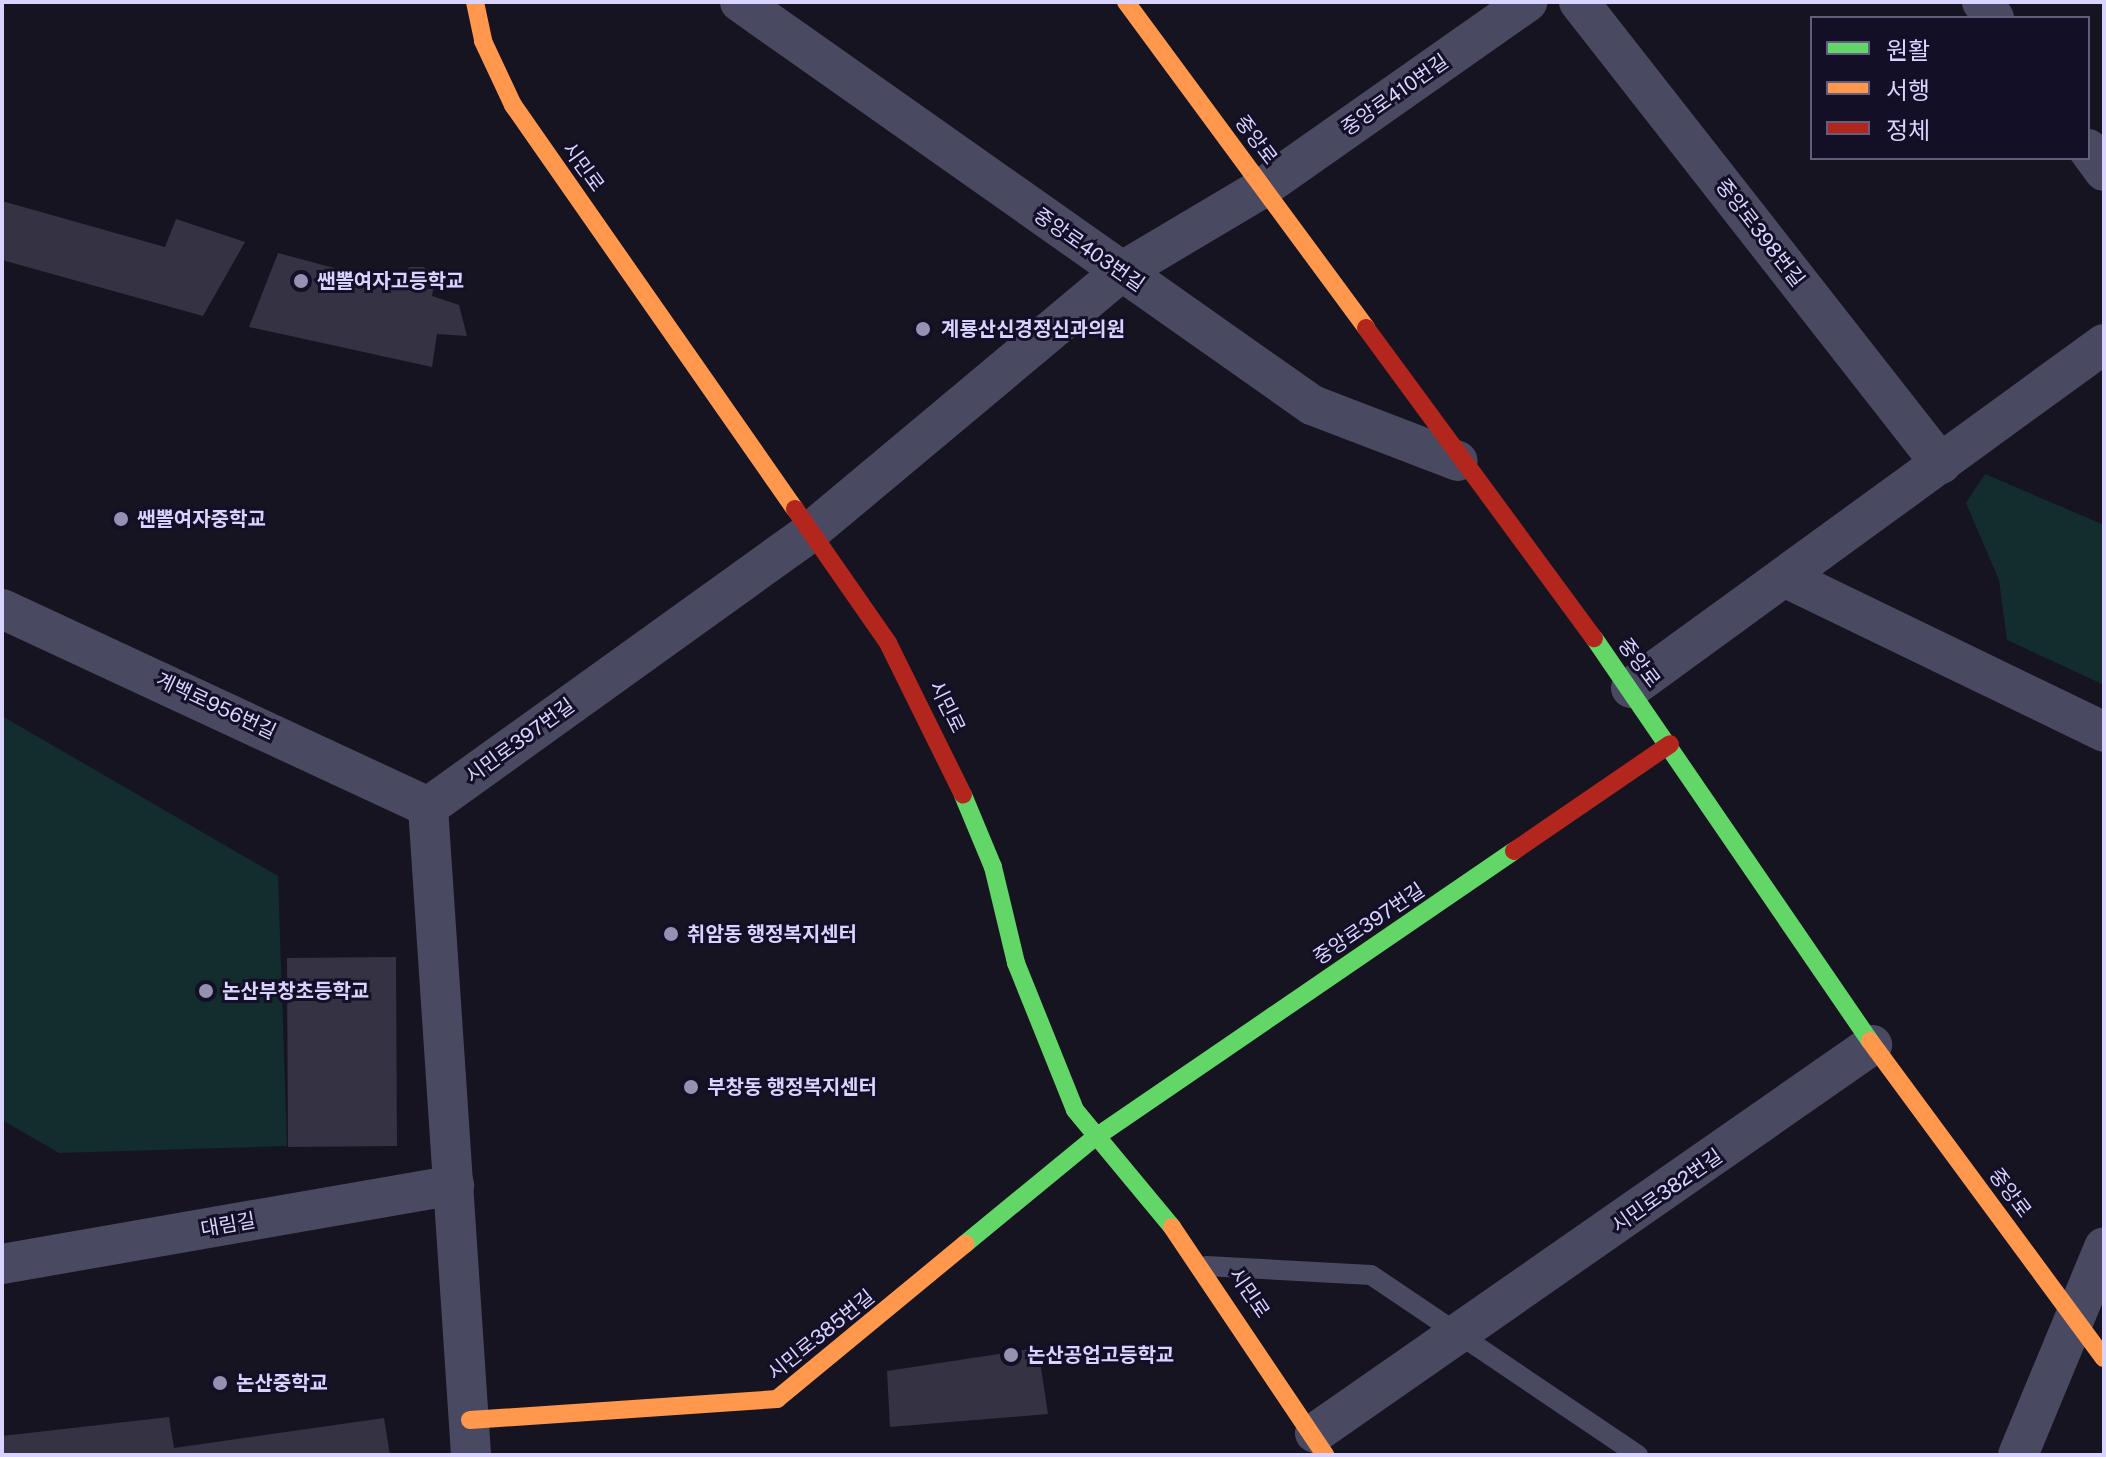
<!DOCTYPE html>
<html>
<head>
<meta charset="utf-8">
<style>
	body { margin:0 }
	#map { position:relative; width:2106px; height:1457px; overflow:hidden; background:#161421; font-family:"Public Sans","Noto Sans KR",sans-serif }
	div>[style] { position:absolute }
	.green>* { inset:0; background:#132c2d }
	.building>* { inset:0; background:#343243 }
	.lane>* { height:20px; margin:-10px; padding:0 10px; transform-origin:10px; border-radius:10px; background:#4a4962 }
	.street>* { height:40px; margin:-20px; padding:0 20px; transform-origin:20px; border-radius:20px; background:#4a4962 }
	.fast>* { height:18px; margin:-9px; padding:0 9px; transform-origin:9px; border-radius:9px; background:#63d668 }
	.slow>* { height:18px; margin:-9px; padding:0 9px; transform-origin:9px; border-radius:9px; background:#ff974d }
	.jam>* { height:18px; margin:-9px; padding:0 9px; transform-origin:9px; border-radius:9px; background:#b3261e }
	.dots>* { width:22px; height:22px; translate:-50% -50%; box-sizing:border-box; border:4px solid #130f26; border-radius:50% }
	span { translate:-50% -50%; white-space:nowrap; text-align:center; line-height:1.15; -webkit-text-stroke:6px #130f26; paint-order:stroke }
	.street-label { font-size:20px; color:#d9d4ff }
	.poi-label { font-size:20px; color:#d9d4ff; font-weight:700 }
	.left { translate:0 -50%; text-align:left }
	.frame { position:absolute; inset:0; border:4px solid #d9d4ff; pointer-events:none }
	.legend { position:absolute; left:1810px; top:16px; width:280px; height:144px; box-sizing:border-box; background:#130f26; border:2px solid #625e7d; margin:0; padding:10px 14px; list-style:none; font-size:24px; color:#d9d4ff }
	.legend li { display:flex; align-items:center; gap:16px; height:40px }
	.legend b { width:40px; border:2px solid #625e7d }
</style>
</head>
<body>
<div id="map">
	<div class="green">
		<div style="clip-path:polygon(1985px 474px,2104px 525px,2104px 685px,2007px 640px,1999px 580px,1966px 503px)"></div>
		<div style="clip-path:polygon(2px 716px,278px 876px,287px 1146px,59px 1153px,2px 1120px)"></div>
	</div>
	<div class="building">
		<div style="clip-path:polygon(2px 201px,165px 247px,176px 219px,245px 242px,203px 316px,2px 260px)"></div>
		<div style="clip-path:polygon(278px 253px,402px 286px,409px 267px,423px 267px,436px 273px,432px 296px,459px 305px,467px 336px,437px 334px,432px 367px,249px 327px)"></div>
		<div style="clip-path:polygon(396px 957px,397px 1146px,288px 1147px,287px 958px)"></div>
		<div style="clip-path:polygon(1038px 1348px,1048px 1414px,890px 1427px,887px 1371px)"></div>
		<div style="clip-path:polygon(169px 1417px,174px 1448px,384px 1418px,390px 1455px,2px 1455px,2px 1436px)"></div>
	</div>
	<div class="lane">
		<div style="left:1206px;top:1266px;width:165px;rotate:3.1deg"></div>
		<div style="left:1371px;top:1275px;width:322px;rotate:34deg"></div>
	</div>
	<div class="street">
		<div style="left:740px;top:2px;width:700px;rotate:35.17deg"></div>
		<div style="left:1312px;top:405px;width:156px;rotate:21deg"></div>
		<div style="left:1579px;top:2px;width:587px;rotate:51.92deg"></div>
		<div style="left:1982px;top:2px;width:20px;rotate:53deg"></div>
		<div style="left:2088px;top:149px;width:27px;rotate:54deg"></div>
		<div style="left:1784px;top:577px;width:356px;rotate:25.8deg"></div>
		<div style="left:2px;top:609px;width:470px;rotate:24.9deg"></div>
		<div style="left:1631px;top:688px;width:585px;rotate:-36.03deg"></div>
		<div style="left:428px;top:807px;width:471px;rotate:-35.7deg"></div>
		<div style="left:810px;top:532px;width:405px;rotate:-39.9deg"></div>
		<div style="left:1121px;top:272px;width:166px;rotate:-30.7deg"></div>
		<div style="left:1264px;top:187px;width:322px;rotate:-35.1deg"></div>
		<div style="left:428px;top:807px;width:649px;rotate:86.2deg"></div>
		<div style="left:2px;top:1264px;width:459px;rotate:-9.9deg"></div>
		<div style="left:1315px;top:1433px;width:679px;rotate:-34.86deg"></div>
		<div style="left:2018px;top:1455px;width:225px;rotate:-67.5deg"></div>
	</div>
	<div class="fast">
		<div style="left:1594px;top:638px;width:488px;rotate:55.6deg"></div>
		<div style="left:963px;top:795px;width:78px;rotate:67.4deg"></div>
		<div style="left:993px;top:867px;width:99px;rotate:76.5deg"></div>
		<div style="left:1016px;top:963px;width:158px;rotate:68.1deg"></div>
		<div style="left:1075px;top:1110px;width:152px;rotate:50.3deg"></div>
		<div style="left:965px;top:1244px;width:166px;rotate:-39.4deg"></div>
		<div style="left:1093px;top:1139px;width:510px;rotate:-34.38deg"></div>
	</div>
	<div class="slow">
		<div style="left:475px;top:2px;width:40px;rotate:78deg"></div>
		<div style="left:483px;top:41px;width:71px;rotate:64.9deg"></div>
		<div style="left:513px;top:105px;width:493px;rotate:55.1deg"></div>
		<div style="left:1126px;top:2px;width:405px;rotate:53.6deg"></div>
		<div style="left:1870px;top:1041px;width:394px;rotate:53.6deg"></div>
		<div style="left:1172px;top:1227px;width:275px;rotate:56.1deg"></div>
		<div style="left:470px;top:1420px;width:308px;rotate:-3.9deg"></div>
		<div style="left:777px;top:1399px;width:244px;rotate:-39.5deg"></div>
	</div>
	<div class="jam">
		<div style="left:1366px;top:328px;width:385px;rotate:53.7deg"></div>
		<div style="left:795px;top:509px;width:163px;rotate:55.2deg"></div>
		<div style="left:888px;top:643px;width:169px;rotate:63.7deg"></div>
		<div style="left:1514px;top:851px;width:189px;rotate:-34.4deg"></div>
	</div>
	<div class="dots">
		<div style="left:301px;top:281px;background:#9591b1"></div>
		<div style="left:923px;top:329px;background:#9591b1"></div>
		<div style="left:121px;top:519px;background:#9591b1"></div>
		<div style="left:671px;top:934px;background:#9591b1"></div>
		<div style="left:206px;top:991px;background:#9591b1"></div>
		<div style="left:691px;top:1087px;background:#9591b1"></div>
		<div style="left:1011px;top:1355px;background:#9591b1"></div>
		<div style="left:220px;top:1383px;background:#9591b1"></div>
	</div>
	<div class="street-label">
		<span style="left:1395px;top:95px;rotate:-35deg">중앙로410번길</span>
		<span style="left:1256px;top:140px;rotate:53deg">중앙로</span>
		<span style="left:583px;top:167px;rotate:54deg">시민로</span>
		<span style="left:1760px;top:233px;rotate:52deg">중앙로398번길</span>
		<span style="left:1089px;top:250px;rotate:35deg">중앙로403번길</span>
		<span style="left:1639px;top:663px;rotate:53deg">중앙로</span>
		<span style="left:216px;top:706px;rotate:25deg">계백로956번길</span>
		<span style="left:947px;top:707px;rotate:64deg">시민로</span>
		<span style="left:520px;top:741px;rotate:-36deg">시민로397번길</span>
		<span style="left:1369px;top:924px;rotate:-34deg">중앙로397번길</span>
		<span style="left:1667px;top:1191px;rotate:-35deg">시민로382번길</span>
		<span style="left:2010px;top:1193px;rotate:53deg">중앙로</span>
		<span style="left:228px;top:1225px;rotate:-10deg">대림길</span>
		<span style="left:1249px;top:1293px;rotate:56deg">시민로</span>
		<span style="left:821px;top:1335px;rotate:-39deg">시민로385번길</span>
	</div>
	<div class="poi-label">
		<span class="left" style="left:317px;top:281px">쌘뽈여자고등학교</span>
		<span class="left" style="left:941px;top:329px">계룡산신경정신과의원</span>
		<span class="left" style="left:137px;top:519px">쌘뽈여자중학교</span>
		<span class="left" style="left:687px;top:934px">취암동 행정복지센터</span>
		<span class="left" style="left:222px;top:991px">논산부창초등학교</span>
		<span class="left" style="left:707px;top:1087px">부창동 행정복지센터</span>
		<span class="left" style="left:1027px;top:1355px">논산공업고등학교</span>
		<span class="left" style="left:236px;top:1383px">논산중학교</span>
	</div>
	<div class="frame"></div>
	<ul class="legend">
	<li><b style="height:10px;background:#63d668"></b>원활</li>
	<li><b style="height:10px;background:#ff974d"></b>서행</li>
	<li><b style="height:10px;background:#b3261e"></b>정체</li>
	</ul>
</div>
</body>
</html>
